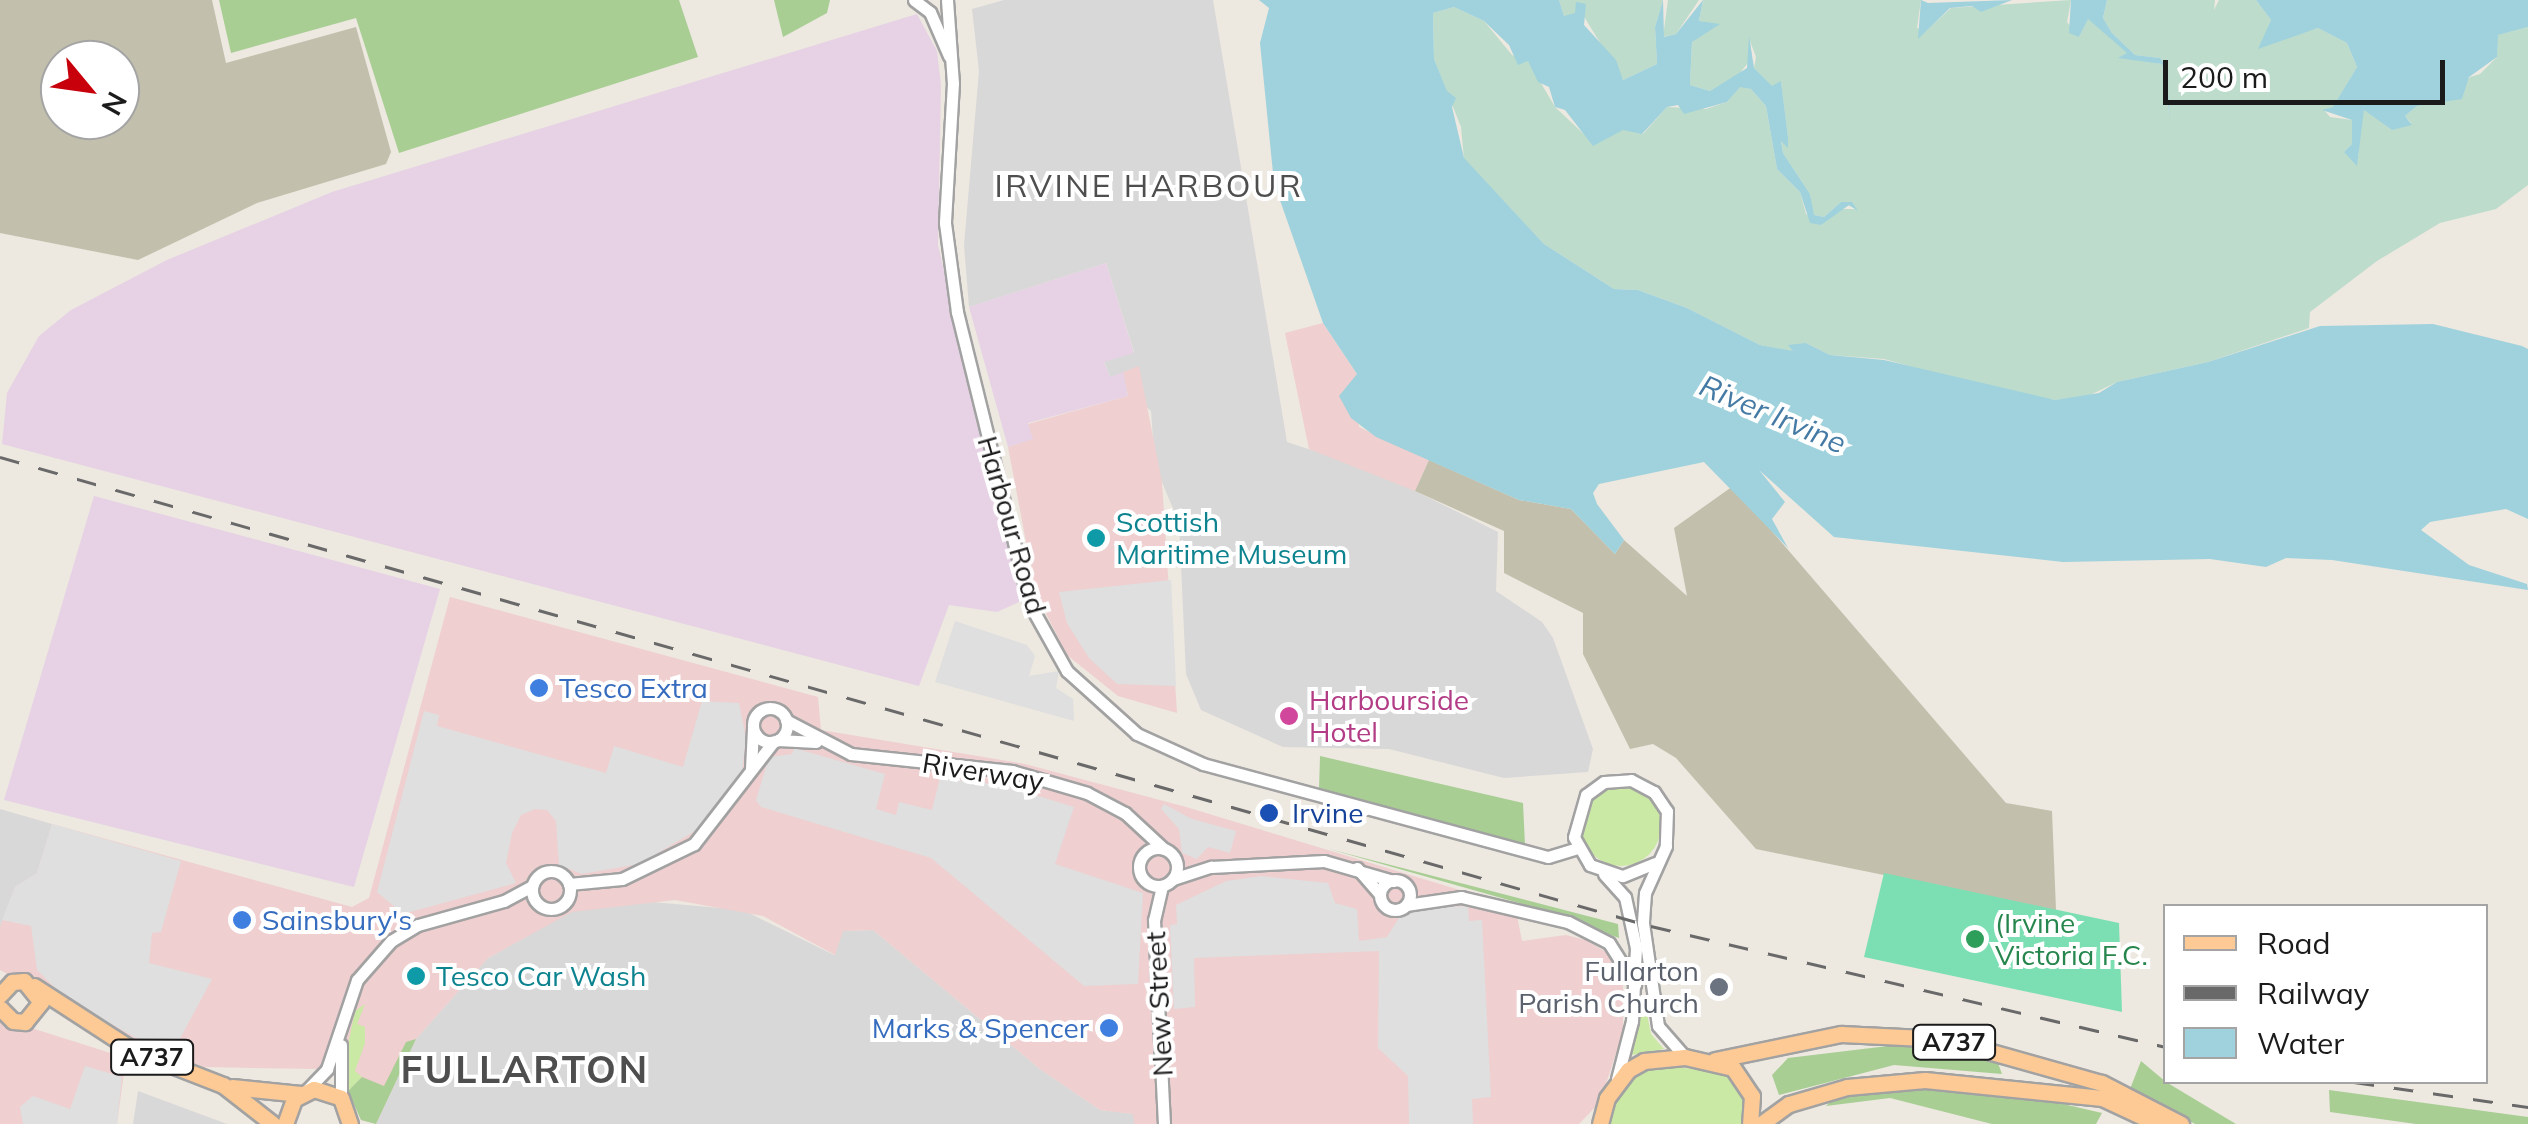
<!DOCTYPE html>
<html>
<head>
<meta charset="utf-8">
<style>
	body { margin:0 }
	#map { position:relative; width:2528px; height:1124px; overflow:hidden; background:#ede8e0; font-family:Mulish,sans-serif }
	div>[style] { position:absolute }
	.residential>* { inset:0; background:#d9d8d8 }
	.commercial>* { inset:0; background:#efcfcf }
	.industrial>* { inset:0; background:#e6d2e4 }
	.construction>* { inset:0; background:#c2c0ac }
	.grass>* { inset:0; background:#cae9a4 }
	.round { border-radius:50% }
	.forest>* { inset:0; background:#a8ce94 }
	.wetland>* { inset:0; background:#bddccc }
	.pitch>* { inset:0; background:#7cdfb3 }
	.parking>* { inset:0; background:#dfdfdf }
	.water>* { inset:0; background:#9fd2dc }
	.roads { filter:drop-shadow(2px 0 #a2a2a2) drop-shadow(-2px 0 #a2a2a2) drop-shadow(0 2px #a2a2a2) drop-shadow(0 -2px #a2a2a2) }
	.tertiary>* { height:11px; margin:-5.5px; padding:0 5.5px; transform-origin:5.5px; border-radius:5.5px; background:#fff }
	.tertiary>.ring { margin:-5.5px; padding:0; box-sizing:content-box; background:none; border:11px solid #fff; border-radius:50% }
	.primary>* { height:15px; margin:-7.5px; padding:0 7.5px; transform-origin:7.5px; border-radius:7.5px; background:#fdca95 }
	.rail>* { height:2.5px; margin-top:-1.25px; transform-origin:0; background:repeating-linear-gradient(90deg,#696969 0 20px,transparent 0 40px) }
	.dots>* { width:28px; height:28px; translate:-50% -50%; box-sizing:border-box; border:5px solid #fff; border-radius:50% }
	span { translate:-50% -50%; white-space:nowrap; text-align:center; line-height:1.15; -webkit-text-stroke:8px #fff; paint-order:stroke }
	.shield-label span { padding:2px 8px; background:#fff; border:2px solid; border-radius:8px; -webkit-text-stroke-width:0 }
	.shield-label { font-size:25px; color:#1b1b1b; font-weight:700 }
	.culture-label { font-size:28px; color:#0d838f }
	.left { translate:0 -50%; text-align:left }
	.street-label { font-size:28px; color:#1b1b1b }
	.shop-label { font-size:28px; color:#366cbe }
	.right { translate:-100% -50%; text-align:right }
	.hotel-label { font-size:28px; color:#b23c85 }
	.transit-label { font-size:28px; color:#164399 }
	.leisure-label { font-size:28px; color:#27864d }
	.worship-label { font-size:28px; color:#5b616d }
	.water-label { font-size:30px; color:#447aa3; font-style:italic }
	.quarter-label { font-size:32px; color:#4e4e4e; letter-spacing:2.5px }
	.district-label { font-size:38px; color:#4e4e4e; font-weight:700; letter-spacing:2.5px }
	.legend { position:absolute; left:2163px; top:904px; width:325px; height:180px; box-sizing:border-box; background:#fff; border:2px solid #a4a4a4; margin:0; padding:12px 18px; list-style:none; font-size:30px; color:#1b1b1b }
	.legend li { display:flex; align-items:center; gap:20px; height:50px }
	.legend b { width:50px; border:2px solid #a4a4a4 }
	.north { position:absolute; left:40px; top:40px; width:100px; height:100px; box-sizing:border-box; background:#fff; border:2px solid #a4a4a4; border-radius:50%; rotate:119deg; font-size:28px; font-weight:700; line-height:40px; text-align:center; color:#1b1b1b }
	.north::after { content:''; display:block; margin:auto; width:35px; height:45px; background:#c7000c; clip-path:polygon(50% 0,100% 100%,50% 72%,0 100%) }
	.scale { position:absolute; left:2163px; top:60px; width:282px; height:45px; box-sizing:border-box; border:5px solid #1b1b1b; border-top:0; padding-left:12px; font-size:30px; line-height:35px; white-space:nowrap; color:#1b1b1b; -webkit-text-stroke:8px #fff; paint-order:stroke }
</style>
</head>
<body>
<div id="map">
	<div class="residential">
		<div style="clip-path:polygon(1004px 0,1213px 0,1287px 442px,1375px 471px,1498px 532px,1496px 591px,1542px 622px,1553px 638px,1593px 749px,1588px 772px,1504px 778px,1389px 749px,1283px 747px,1201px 710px,1186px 674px,1179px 523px,1155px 465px,1151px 411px,1110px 377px,1104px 361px,1134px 352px,1106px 263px,969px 307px,964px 245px,979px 71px,972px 9px)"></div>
		<div style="clip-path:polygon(0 809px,52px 824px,37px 873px,15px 887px,0 928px)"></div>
		<div style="clip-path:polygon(629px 900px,743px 910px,834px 955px,842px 931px,873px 930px,1040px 1069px,1100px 1110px,1134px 1114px,1134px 1124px,376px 1124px,416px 1039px,488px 958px,572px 911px)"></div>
		<div style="clip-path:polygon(138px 1091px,227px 1124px,133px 1124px)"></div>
	</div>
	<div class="commercial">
		<div style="clip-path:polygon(1323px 323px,1357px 374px,1359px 427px,1429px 460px,1415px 491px,1309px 449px,1285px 333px)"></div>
		<div style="clip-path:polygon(1139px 366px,1162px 482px,1177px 713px,1118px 696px,1067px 655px,1036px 594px,1008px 447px,1032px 439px,1028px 424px,1128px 396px,1123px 372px)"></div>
		<div style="clip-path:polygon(450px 597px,818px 697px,821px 730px,1025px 764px,1186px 807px,1486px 898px,1487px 908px,1517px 916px,1522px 941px,1566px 935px,1585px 940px,1608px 953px,1623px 982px,1623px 1032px,1600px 1102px,1579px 1124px,1134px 1124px,1133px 1114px,1100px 1110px,1040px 1069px,873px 930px,843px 931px,835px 955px,763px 916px,675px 900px,572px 912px,488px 958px,416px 1039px,376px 1124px,361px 1120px,348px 1076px,317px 1069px,204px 1067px,143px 1044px,0 970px,0 927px,15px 887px,37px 873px,52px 824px,352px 907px,369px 898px)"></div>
		<div style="clip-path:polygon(0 1018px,126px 1058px,117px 1124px,0 1124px)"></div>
	</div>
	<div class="industrial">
		<div style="clip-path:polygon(917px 14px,937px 51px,941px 85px,938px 245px,1021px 601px,997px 612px,949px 605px,919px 686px,2px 444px,7px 393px,39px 336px,71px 310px,167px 260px,332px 192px)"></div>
		<div style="clip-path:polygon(1106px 263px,1134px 353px,1104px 362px,1110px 377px,1123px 372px,1128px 396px,1028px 423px,1033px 439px,1008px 447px,969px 307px)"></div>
		<div style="clip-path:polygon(94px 496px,440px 589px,354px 887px,4px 800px)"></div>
	</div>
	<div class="construction">
		<div style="clip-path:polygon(evenodd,0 0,212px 0,226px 63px,356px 27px,391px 152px,386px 164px,257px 203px,138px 260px,0 233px,0 0,60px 60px,120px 60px,120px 120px,60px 120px,60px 60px)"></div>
		<div style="clip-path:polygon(1429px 460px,1519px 500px,1571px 509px,1615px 554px,1624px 540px,1687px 596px,1674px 528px,1733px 486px,2006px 803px,2052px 811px,2056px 910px,1756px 849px,1676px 758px,1653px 744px,1630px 749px,1583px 654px,1583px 613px,1504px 573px,1504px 531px,1415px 491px)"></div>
	</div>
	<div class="grass">
		<div class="round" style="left:1581px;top:786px;width:80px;height:80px"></div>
		<div style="clip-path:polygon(365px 1004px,357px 1024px,365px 1027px,365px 1043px,355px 1071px,362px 1077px,349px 1090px,348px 1045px,355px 1011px)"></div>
		<div style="clip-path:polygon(1645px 1004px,1651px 1034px,1664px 1049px,1626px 1056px,1636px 1005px)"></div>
		<div style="clip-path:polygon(1651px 1065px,1726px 1072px,1746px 1103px,1745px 1124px,1603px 1124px,1630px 1074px)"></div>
	</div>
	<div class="forest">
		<div style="clip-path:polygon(219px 0,679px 0,698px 57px,399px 153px,356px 18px,231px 53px)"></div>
		<div style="clip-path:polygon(774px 0,830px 0,827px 13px,783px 37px)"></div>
		<div style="clip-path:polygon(1320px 756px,1523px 803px,1525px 845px,1319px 789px)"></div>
		<div style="clip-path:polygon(1329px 849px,1618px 924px,1619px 938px,1519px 903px)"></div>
		<div style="clip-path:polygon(416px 1039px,376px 1124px,361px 1120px,348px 1091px,362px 1077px,384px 1086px,406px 1042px)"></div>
		<div style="clip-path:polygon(1921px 1042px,1998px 1063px,2002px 1074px,1894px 1065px,1779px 1095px,1772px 1075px,1788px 1058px)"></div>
		<div style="clip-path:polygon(2141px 1061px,2166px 1082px,2236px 1124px,2195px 1124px,2130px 1089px)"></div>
		<div style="clip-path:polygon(1903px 1087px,2029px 1096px,2102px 1113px,2096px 1124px,1992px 1124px,1890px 1098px,1826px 1106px,1833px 1099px)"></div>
		<div style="clip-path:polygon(2329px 1090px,2528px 1117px,2528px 1124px,2416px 1124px,2330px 1112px)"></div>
	</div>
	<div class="wetland">
		<div style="clip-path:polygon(1559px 0,1663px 0,1655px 27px,1657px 64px,1623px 80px,1583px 15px,1564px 16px)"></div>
		<div style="clip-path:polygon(1668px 0,1699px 0,1676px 34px,1663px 37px)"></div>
		<div style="clip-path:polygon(1703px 0,1921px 0,1917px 28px,1926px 31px,1951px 8px,2071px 0,2067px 22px,2079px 37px,2088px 18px,2128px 53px,2121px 57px,2162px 64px,2169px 114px,2166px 67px,2159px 58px,2135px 55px,2112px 33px,2103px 18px,2107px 0,2215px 0,2214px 10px,2219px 0,2256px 0,2271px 20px,2261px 46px,2318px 28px,2347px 43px,2357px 67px,2333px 108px,2324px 110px,2330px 117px,2352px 120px,2352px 144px,2344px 152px,2359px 155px,2355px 145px,2364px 109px,2392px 130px,2411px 123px,2405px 116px,2417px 106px,2451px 100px,2470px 77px,2480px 74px,2497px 57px,2497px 35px,2528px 27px,2528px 185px,2496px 209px,2440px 223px,2377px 261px,2310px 312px,2309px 328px,2208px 362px,2117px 382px,2088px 396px,2055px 400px,1999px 391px,1884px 359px,1830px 355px,1806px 343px,1796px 352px,1760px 345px,1687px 308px,1638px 290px,1614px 289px,1544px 244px,1464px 159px,1461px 127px,1434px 59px,1433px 13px,1454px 7px,1484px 21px,1512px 55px,1528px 61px,1555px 107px,1587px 137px,1634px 128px,1643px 134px,1667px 107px,1706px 109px,1727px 102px,1740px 86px,1751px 89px,1766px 106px,1777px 169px,1800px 192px,1806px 214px,1821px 225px,1838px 209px,1856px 209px,1841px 202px,1824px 217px,1813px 215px,1810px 194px,1783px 153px,1781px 139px,1787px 146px,1788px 137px,1781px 82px,1772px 87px,1754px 68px,1756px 57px,1750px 41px,1752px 58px,1739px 74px,1710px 91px,1690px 85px,1692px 42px,1714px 25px,1699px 21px)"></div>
	</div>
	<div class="pitch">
		<div style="clip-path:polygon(1884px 873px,2119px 923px,2122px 1012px,1864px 957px)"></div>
	</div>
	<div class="parking">
		<div style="clip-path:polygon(1171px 580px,1176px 686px,1117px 684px,1089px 658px,1067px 623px,1059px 592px)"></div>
		<div style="clip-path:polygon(955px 621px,1027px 645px,1035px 656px,1029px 676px,1059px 671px,1056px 688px,1073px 699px,1074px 721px,935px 682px)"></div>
		<div style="clip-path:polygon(702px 701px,739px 703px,746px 738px,742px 772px,697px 830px,639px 864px,582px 874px,559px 865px,556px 821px,547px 810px,535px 809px,521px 815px,512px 833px,506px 863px,516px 883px,403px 914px,377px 892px,424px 711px,439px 715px,437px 726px,606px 773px,614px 746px,683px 767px)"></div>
		<div style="clip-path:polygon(794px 748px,885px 774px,876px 809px,896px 815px,899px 802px,932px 810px,940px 778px,1003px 785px,1074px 807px,1055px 864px,1143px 893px,1138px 984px,1084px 986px,931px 858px,761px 807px,756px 800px,769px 757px,792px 754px)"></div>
		<div style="clip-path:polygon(1164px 804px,1192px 819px,1236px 831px,1230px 853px,1208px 847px,1197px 859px,1182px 853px,1179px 829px,1161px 809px)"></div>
		<div style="clip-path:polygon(52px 824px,181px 861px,161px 932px,152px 933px,149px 963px,212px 979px,174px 1050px,136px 1038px,64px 997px,37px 970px,31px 926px,2px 920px,15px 887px,37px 873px)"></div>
		<div style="clip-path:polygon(1261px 876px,1328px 883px,1335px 903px,1357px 909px,1359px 941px,1387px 937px,1399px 918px,1422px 908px,1468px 906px,1469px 921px,1482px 920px,1491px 1097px,1472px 1099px,1473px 1124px,1409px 1124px,1408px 1076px,1378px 1048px,1379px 951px,1194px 958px,1195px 1007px,1174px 1009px,1170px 925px,1177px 924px,1176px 905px,1226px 881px)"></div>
		<div style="clip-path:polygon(85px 1066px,122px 1077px,117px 1124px,23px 1124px,20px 1107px,33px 1096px,70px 1109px)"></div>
	</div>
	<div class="water">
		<div style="clip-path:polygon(1259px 0,1559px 0,1564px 16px,1575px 13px,1576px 2px,1586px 4px,1584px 25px,1616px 60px,1623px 80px,1657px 64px,1655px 27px,1663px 0,1664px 37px,1676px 34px,1703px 0,1699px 21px,1720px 24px,1692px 42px,1690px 85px,1710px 91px,1747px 68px,1749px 36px,1754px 68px,1772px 86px,1781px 81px,1788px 137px,1788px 148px,1781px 141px,1783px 153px,1810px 194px,1814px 215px,1824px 217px,1841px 202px,1852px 202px,1858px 211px,1849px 205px,1821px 225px,1810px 223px,1800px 192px,1777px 169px,1766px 106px,1751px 89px,1740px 87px,1727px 102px,1684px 114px,1678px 105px,1667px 107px,1642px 134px,1623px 130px,1593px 146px,1565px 110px,1555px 107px,1549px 87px,1538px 82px,1528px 61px,1518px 65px,1509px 45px,1484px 21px,1454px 7px,1433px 13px,1434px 59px,1447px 91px,1456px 98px,1452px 107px,1464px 158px,1544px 244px,1614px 289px,1638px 290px,1687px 308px,1760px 345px,1793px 351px,1788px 345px,1806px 343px,1830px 355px,1884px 360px,2055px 400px,2099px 393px,2117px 382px,2208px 362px,2320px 326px,2433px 324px,2522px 346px,2528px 349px,2528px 519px,2506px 509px,2430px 522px,2421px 530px,2469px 565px,2527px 584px,2528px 590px,2332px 560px,2286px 558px,2266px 567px,2210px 559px,2063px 562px,1834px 537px,1759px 470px,1785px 502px,1772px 519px,1788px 548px,1704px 462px,1599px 484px,1593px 493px,1597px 504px,1624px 540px,1615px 554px,1571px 509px,1519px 500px,1376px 437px,1351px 418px,1339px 396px,1357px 374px,1323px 323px,1274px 183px,1260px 43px,1269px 8px)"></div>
		<div style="clip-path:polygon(1921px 0,1928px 3px,2012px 0,1981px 12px,1972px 6px,1950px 8px,1918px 39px)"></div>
		<div style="clip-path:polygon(2071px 0,2107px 0,2103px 18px,2112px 33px,2135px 55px,2160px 58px,2166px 67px,2170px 118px,2162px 64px,2118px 58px,2127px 53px,2088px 19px,2079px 37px,2069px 33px)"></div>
		<div style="clip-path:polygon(2256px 0,2528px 0,2528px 27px,2498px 35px,2497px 57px,2469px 77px,2462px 99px,2417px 106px,2405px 116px,2412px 125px,2392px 130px,2364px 110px,2357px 166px,2344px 152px,2352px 144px,2352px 120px,2322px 110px,2333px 107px,2357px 67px,2347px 43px,2318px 28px,2258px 49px,2271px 20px)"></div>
	</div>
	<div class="roads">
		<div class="tertiary">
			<div style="left:914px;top:0;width:20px;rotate:37deg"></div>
			<div style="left:930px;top:12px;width:48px;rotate:66.6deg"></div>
			<div style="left:947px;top:0;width:83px;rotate:85.9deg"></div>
			<div style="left:953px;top:83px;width:140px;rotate:93.3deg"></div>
			<div style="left:945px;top:223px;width:90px;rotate:82.3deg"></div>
			<div style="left:957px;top:312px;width:300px;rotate:76.1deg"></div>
			<div style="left:1029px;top:603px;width:78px;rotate:60.8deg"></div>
			<div style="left:1067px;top:671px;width:94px;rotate:42deg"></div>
			<div style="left:1137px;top:734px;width:72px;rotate:24.4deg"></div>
			<div style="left:1203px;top:764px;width:357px;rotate:15.1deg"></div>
			<div style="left:1548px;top:857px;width:31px;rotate:-17deg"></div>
			<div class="ring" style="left:753px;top:708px;width:23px;height:23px"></div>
			<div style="left:786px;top:720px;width:73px;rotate:27.6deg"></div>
			<div style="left:851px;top:754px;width:162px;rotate:6deg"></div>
			<div style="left:1012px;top:771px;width:78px;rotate:16.3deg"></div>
			<div style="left:1087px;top:793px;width:43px;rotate:27.8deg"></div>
			<div style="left:1125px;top:813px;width:53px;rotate:42.7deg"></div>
			<div style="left:778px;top:740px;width:38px;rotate:3deg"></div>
			<div style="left:751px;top:769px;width:41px;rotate:-87.2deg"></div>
			<div class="ring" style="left:1139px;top:848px;width:27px;height:27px"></div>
			<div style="left:1655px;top:863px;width:35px;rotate:158deg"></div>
			<div style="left:1622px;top:876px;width:34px;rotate:-161deg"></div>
			<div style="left:1590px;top:865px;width:32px;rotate:-120deg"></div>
			<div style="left:1574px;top:837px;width:44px;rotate:-74.1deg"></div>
			<div style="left:1586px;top:795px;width:22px;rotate:-36deg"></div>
			<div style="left:1604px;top:782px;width:27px;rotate:-4deg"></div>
			<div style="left:1631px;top:780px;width:26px;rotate:28deg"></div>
			<div style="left:1654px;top:792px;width:23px;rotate:56deg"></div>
			<div style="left:1667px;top:811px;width:35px;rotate:92deg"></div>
			<div style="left:1666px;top:846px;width:51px;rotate:114.1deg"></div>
			<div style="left:1645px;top:893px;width:30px;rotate:94deg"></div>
			<div style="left:1643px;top:923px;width:104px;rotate:81.7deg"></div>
			<div style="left:1658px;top:1026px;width:41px;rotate:48.9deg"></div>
			<div style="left:1357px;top:868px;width:35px;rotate:49deg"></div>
			<div class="ring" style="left:532px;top:871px;width:27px;height:27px"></div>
			<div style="left:1604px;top:874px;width:31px;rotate:48deg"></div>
			<div style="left:1625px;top:897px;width:52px;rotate:77.8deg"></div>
			<div style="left:1636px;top:948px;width:73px;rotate:93.1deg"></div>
			<div style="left:1632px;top:1021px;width:60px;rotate:104.5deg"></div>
			<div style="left:1173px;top:879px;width:40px;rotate:-18deg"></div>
			<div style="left:1211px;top:867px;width:113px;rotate:-3deg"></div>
			<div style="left:1324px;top:861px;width:72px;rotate:16.2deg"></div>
			<div class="ring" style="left:1380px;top:880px;width:19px;height:19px"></div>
			<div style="left:569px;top:884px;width:53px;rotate:-5.4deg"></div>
			<div style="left:622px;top:879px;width:80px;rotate:-25.9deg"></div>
			<div style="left:694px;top:844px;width:130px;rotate:-52.2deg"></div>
			<div style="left:1162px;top:886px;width:35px;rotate:103deg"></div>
			<div style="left:1154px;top:920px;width:204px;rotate:87.2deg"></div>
			<div style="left:1406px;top:905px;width:56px;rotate:-8.3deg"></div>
			<div style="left:1461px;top:897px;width:110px;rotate:13.2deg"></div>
			<div style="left:1568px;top:922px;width:46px;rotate:27.1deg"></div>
			<div style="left:1609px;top:943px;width:49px;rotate:57.6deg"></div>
			<div style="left:341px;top:1045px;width:53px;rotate:90deg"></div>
			<div style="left:305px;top:1092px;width:32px;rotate:-46deg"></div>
			<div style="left:327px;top:1069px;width:94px;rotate:-71.4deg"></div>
			<div style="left:357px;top:980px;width:52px;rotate:-48.9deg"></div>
			<div style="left:391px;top:941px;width:31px;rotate:-31deg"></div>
			<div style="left:418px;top:925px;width:89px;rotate:-15.6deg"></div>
			<div style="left:504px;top:901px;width:32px;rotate:-28deg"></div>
		</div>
		<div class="primary">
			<div style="left:34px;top:986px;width:118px;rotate:32.9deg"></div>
			<div style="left:133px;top:1050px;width:97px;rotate:21.3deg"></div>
			<div style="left:223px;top:1085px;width:63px;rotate:38deg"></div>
			<div style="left:0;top:995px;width:18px;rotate:-47deg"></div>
			<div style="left:12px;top:982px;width:12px;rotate:-5deg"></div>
			<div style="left:24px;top:981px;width:27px;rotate:51deg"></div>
			<div style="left:41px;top:1002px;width:26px;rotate:129deg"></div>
			<div style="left:25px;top:1022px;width:12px;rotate:-175deg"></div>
			<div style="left:13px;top:1021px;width:18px;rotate:-135deg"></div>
			<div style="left:1715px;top:1060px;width:129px;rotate:-11.7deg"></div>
			<div style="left:1841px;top:1034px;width:104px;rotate:2.8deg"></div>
			<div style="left:1945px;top:1039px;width:163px;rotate:15.7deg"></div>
			<div style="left:2102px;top:1083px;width:89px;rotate:27.4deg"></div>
			<div style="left:232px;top:1087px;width:69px;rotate:5.8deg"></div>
			<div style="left:285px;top:1124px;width:27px;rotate:-70deg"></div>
			<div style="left:294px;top:1099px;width:22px;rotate:-27deg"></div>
			<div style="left:314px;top:1089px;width:28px;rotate:18deg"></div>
			<div style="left:341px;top:1098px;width:28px;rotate:71deg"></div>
			<div style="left:1600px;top:1124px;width:27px;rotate:-75deg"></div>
			<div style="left:1607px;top:1098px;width:35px;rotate:-53deg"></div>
			<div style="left:1628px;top:1070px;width:18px;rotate:-29deg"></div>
			<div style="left:1644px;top:1061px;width:41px;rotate:-5.6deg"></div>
			<div style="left:1685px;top:1057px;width:49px;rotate:12.9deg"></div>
			<div style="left:1733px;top:1068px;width:34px;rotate:56deg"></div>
			<div style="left:1752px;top:1096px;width:28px;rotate:94deg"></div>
			<div style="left:1761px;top:1124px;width:34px;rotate:-36deg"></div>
			<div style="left:1789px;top:1104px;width:60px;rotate:-16.3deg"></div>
			<div style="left:1847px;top:1087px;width:78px;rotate:-5.1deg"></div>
			<div style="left:1925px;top:1080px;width:178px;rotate:5.8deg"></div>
			<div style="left:2102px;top:1098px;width:62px;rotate:24.9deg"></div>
		</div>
	</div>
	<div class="rail">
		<div style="left:0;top:457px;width:1716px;rotate:15.86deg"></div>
		<div style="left:1651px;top:926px;width:529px;rotate:13.22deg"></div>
		<div style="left:2354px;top:1082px;width:176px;rotate:8.2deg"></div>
	</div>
	<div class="dots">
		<div style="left:1096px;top:538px;background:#0f9aa8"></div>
		<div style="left:539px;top:688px;background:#3f7fe0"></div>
		<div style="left:1289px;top:716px;background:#d1479c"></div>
		<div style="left:1269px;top:813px;background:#1a4fb4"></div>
		<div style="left:242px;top:920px;background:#3f7fe0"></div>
		<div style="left:1975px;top:939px;background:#2e9e5b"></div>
		<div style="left:416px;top:976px;background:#0f9aa8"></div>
		<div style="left:1719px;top:987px;background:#6b7280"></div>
		<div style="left:1109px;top:1028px;background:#3f7fe0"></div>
	</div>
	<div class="shield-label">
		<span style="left:1954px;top:1042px">A737</span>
		<span style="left:152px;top:1057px">A737</span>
	</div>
	<div class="culture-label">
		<span class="left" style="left:1116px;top:538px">Scottish<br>Maritime Museum</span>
		<span class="left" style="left:436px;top:976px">Tesco Car Wash</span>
	</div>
	<div class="street-label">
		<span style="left:1012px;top:525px;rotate:74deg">Harbour Road</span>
		<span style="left:983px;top:772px;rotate:9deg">Riverway</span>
		<span style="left:1159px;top:1004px;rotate:-93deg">New Street</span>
	</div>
	<div class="shop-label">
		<span class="left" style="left:559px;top:688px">Tesco Extra</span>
		<span class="left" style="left:262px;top:920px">Sainsbury's</span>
		<span class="right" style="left:1089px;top:1028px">Marks &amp; Spencer</span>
	</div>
	<div class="hotel-label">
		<span class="left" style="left:1309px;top:716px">Harbourside<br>Hotel</span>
	</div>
	<div class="transit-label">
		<span class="left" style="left:1292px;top:813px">Irvine</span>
	</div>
	<div class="leisure-label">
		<span class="left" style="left:1995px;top:939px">(Irvine<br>Victoria F.C.</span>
	</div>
	<div class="worship-label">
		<span class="right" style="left:1699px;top:987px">Fullarton<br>Parish Church</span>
	</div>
	<div class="water-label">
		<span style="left:1773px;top:414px;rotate:23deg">River Irvine</span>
	</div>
	<div class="quarter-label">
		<span style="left:1149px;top:185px">IRVINE HARBOUR</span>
	</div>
	<div class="district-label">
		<span style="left:525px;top:1070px">FULLARTON</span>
	</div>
	<ul class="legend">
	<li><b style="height:12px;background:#fdca95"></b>Road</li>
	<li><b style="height:12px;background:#696969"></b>Railway</li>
	<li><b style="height:28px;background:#9fd2dc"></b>Water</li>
	</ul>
	<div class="north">N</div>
	<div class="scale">200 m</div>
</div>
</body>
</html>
